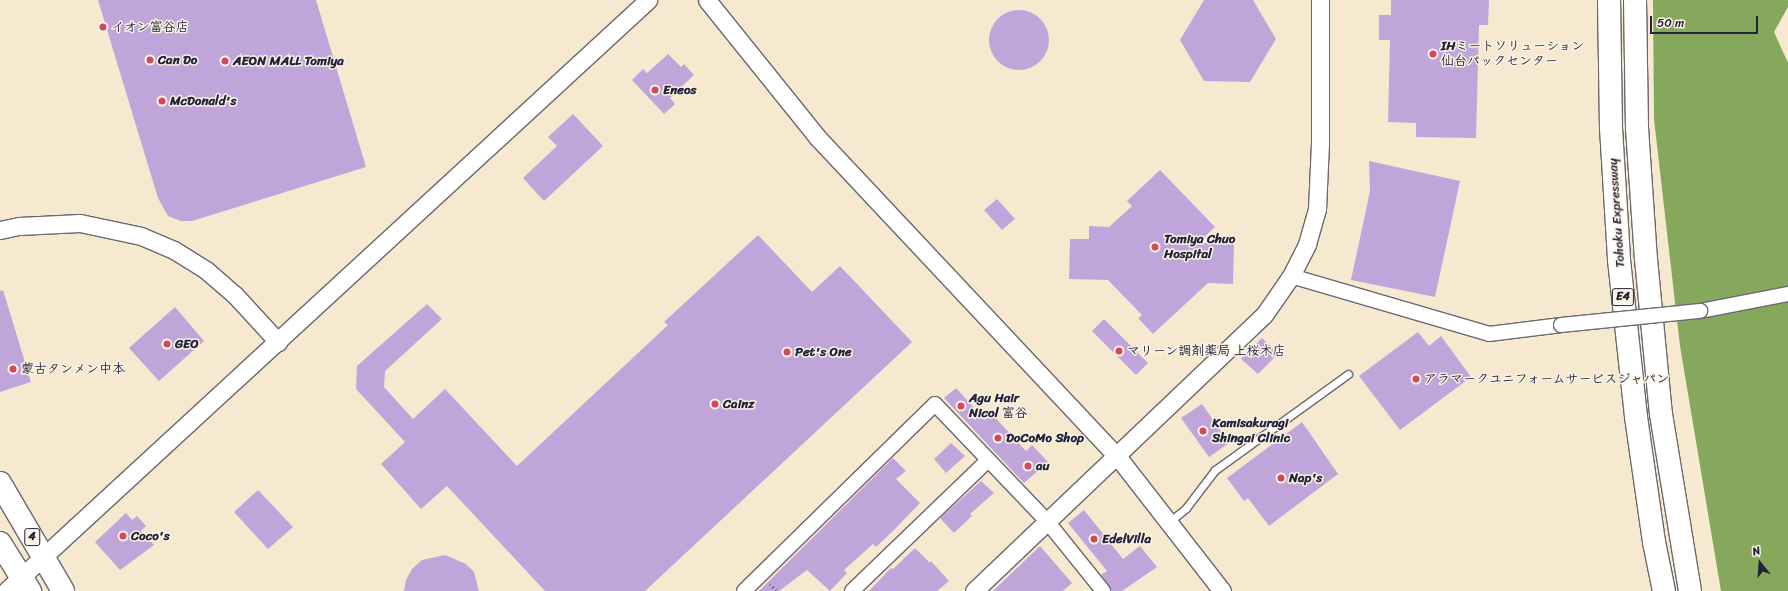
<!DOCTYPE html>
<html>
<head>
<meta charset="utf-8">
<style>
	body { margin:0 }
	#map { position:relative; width:1788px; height:591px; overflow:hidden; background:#f6e9cf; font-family:Sriracha,"Klee One",sans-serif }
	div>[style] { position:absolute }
	.forest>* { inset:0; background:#86a85c }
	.building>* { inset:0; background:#c0a5db }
	.round { border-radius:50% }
	.path>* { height:2.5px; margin-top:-1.25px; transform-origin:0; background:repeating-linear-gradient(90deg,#6c686f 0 1px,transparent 0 4px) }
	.roads { filter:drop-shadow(1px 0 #6c686f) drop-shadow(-1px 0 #6c686f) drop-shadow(0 1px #6c686f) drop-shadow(0 -1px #6c686f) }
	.service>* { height:7px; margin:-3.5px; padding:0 3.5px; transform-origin:3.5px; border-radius:3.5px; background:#fff }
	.minor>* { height:14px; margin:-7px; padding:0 7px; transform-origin:7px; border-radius:7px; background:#fff }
	.tertiary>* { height:17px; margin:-8.5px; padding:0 8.5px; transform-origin:8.5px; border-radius:8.5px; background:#fff }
	.trunk>* { height:22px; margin:-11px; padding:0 11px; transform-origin:11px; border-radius:11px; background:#fff }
	.motorway>* { height:22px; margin:-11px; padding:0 11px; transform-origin:11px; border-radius:11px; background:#fff }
	.bridges { filter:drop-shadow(1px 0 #6c686f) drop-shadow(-1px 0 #6c686f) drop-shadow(0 1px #6c686f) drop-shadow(0 -1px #6c686f) }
	.minor-bridge>* { height:14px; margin:-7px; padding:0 7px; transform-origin:7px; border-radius:7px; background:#fff }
	.dots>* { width:11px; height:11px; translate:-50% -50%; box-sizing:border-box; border:2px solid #fcf5e5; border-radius:50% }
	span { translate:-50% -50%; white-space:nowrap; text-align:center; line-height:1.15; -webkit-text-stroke:3px #fcf5e5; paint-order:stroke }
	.shield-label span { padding:1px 3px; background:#fcf5e5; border:1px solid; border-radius:3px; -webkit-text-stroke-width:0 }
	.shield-label { font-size:12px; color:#22223b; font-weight:700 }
	.poi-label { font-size:13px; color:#22223b; font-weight:700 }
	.left { translate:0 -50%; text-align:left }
	.street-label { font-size:13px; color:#22223b }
	.north { position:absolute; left:1740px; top:543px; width:40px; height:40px; -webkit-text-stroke:3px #fcf5e5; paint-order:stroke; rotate:343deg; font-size:11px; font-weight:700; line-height:16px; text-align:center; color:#22223b }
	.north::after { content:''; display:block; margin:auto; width:14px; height:18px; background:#22223b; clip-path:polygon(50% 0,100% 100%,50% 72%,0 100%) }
	.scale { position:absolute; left:1650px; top:16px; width:108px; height:18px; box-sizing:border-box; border:2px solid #22223b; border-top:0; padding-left:5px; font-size:12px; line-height:14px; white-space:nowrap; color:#22223b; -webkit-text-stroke:3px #fcf5e5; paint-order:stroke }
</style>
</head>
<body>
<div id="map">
	<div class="forest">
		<div style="clip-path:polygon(1653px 0,1788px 0,1788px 7px,1774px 32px,1788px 63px,1788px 591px,1721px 591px,1680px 346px,1654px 119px)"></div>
	</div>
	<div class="building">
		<div style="clip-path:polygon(98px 0,316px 0,366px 167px,192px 221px,181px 221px,168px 216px,158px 198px)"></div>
		<div style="clip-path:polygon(1204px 0,1253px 0,1276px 39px,1250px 82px,1204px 81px,1180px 40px)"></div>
		<div style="clip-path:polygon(1391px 0,1489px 0,1488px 25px,1479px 25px,1476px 138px,1416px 137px,1416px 123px,1388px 122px,1390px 40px,1379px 40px,1379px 15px,1391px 15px)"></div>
		<div class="round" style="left:989px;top:10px;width:60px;height:60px"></div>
		<div style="clip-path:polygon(668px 54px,681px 67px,684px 64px,694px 75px,670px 98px,675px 104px,664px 114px,632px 80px,643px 69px,647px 73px)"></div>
		<div style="clip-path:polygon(573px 114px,603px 146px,544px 201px,523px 178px,557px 146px,548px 137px)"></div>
		<div style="clip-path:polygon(1369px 161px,1460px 181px,1435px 297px,1351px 280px,1370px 191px)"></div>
		<div style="clip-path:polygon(1160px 170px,1215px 227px,1198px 243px,1234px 244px,1233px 284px,1208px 283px,1153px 334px,1138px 318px,1142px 315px,1108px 280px,1069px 279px,1070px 239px,1089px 239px,1089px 226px,1109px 227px,1132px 206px,1127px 201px)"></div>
		<div style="clip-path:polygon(997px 199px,1015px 219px,1002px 230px,984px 210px)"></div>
		<div style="clip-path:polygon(758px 235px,812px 292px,840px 266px,912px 342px,645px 591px,545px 591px,447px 486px,421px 509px,381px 464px,405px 442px,356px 389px,357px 366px,427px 304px,442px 319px,385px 371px,384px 387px,413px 419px,445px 389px,517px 466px,668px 325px,664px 322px)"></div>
		<div style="clip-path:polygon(3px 290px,31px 382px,0 392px,0 291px)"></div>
		<div style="clip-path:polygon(175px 307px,204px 341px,159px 381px,129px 348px)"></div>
		<div style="clip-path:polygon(1104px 319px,1148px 363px,1136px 375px,1092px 331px)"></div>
		<div style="clip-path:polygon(1418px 332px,1429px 346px,1441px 336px,1471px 377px,1400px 430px,1359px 376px)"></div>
		<div style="clip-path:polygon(1262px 338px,1278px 354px,1258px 374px,1241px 359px)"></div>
		<div style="clip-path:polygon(956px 388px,985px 420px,992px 414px,1026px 451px,1032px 445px,1048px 462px,1024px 483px,944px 398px)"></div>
		<div style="clip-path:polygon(1202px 404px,1229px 443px,1209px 457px,1181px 418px)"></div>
		<div style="clip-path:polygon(1302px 422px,1338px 474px,1269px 526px,1248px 498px,1244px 501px,1227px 478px)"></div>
		<div style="clip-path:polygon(951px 443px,965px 456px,946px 473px,934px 459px)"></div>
		<div style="clip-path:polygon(893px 458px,906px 471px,896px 479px,920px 503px,894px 530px,876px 547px,873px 544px,844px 570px,847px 573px,830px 591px,807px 570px,779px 591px,759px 591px)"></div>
		<div style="clip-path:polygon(981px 481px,994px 493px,970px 514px,972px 516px,954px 533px,940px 518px)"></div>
		<div style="clip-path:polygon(258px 490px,293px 527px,268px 549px,234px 512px)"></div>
		<div style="clip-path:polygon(1084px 510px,1123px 559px,1140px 546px,1157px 567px,1122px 591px,1112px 591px,1101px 575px,1107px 571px,1068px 523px)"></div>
		<div style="clip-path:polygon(126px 513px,132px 520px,137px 516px,146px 526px,141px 531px,154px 545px,120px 570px,95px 542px)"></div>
		<div style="clip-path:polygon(1040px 546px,1072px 583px,1063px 591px,993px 591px)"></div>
		<div style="clip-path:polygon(915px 548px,930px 563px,931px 561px,949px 581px,937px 591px,869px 591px,891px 568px,893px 569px)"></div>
		<div style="clip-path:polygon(445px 555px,466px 564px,474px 572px,479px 591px,404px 591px,406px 580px,412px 569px,422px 560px)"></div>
	</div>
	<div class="path">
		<div style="left:770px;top:584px;width:10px;rotate:45deg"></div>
	</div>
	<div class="roads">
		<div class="service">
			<div style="left:1169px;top:522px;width:22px;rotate:-39deg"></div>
			<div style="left:1186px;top:508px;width:48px;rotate:-52.7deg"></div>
			<div style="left:1215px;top:470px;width:164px;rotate:-35.8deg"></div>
		</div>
		<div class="minor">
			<div style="left:1291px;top:276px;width:206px;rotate:16.3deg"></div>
			<div style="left:1489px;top:334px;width:73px;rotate:-7.1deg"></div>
			<div style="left:1700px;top:311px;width:90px;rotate:-10.9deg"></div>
			<div style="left:744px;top:591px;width:267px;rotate:-44.4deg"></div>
			<div style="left:935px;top:404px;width:161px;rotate:46.3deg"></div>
			<div style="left:1046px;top:520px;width:91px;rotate:51.2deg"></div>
			<div style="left:852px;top:591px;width:189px;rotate:-43.9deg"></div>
		</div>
		<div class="tertiary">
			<div style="left:707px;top:0;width:176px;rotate:51.2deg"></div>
			<div style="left:817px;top:137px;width:438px;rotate:46.8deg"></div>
			<div style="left:1117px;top:456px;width:171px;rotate:52.1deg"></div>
			<div style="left:0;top:230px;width:19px;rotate:-12deg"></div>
			<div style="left:19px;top:226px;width:61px;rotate:-2.8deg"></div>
			<div style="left:80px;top:223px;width:62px;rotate:12deg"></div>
			<div style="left:141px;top:236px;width:36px;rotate:23deg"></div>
			<div style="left:174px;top:250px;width:38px;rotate:32deg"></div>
			<div style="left:206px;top:270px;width:38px;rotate:41deg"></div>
			<div style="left:235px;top:295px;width:64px;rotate:47.5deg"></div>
			<div style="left:6px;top:591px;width:873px;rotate:-42.63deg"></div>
			<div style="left:974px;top:591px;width:400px;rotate:-43.6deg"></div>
			<div style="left:1264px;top:315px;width:47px;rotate:-55.3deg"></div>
			<div style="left:1291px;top:276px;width:36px;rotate:-63deg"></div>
			<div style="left:1307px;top:244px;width:36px;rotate:-74deg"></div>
			<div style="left:1317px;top:209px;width:65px;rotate:-87.4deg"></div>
			<div style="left:1320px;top:144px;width:144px;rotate:-90deg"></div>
		</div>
		<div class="trunk">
			<div style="left:0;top:483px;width:125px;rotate:59.7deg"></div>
			<div style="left:0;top:543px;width:57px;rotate:58deg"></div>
		</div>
		<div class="motorway">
			<div style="left:1609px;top:0;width:128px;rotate:89.1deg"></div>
			<div style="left:1611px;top:128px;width:132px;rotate:86.5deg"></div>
			<div style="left:1619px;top:260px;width:158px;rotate:83.8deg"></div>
			<div style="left:1636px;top:417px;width:126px;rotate:81.8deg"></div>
			<div style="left:1654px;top:542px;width:50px;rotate:78.5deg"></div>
			<div style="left:1635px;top:0;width:128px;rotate:89.1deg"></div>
			<div style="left:1637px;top:128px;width:131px;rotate:86.1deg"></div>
			<div style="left:1646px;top:259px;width:156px;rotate:84.5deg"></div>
			<div style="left:1661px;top:414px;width:179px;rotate:80.7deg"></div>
		</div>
	</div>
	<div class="bridges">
		<div class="minor-bridge">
			<div style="left:1561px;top:325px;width:140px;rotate:-5.8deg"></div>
		</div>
	</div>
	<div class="dots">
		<div style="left:103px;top:27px;background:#d1495b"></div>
		<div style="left:1433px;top:54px;background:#d1495b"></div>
		<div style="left:150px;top:60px;background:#d1495b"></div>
		<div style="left:225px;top:61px;background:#d1495b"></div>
		<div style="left:655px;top:90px;background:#d1495b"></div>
		<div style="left:162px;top:101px;background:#d1495b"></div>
		<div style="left:1155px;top:247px;background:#d1495b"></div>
		<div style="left:167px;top:344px;background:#d1495b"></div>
		<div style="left:1119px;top:351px;background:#d1495b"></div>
		<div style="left:787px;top:352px;background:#d1495b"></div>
		<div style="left:13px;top:369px;background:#d1495b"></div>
		<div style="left:1416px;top:379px;background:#d1495b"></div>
		<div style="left:715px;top:404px;background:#d1495b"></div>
		<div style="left:961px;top:406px;background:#d1495b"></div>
		<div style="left:1203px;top:431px;background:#d1495b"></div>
		<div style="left:998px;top:438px;background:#d1495b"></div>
		<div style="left:1028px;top:466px;background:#d1495b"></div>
		<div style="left:1281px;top:478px;background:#d1495b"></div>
		<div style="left:123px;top:536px;background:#d1495b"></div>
		<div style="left:1094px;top:539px;background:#d1495b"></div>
	</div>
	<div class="shield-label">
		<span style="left:1623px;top:297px">E4</span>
		<span style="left:32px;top:537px">4</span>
	</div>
	<div class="poi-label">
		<span class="left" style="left:111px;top:27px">イオン富谷店</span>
		<span class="left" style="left:1441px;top:54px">IHミートソリューション<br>仙台パックセンター</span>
		<span class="left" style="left:158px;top:60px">Can Do</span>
		<span class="left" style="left:233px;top:61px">AEON MALL Tomiya</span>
		<span class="left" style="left:663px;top:90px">Eneos</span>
		<span class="left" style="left:170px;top:101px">McDonald's</span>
		<span class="left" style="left:1164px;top:247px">Tomiya Chuo<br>Hospital</span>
		<span class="left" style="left:175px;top:344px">GEO</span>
		<span class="left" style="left:1127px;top:351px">マリーン調剤薬局 上桜木店</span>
		<span class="left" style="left:795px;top:352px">Pet's One</span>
		<span class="left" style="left:21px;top:369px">蒙古タンメン中本</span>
		<span class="left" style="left:1424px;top:379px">アラマークユニフォームサービスジャパン</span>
		<span class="left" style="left:969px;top:406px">Agu Hair<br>Nicol 富谷</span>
		<span class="left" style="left:723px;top:404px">Cainz</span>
		<span class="left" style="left:1212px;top:431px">Kamisakuragi<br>Shingai Clinic</span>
		<span class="left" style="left:1006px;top:438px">DoCoMo Shop</span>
		<span class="left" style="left:1036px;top:466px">au</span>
		<span class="left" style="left:1289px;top:478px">Nap's</span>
		<span class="left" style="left:131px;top:536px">Coco's</span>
		<span class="left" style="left:1102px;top:539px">EdelVilla</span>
	</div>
	<div class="street-label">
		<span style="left:1617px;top:213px;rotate:-94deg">Tohoku Expressway</span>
	</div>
	<div class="north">N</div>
	<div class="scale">50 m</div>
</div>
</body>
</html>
